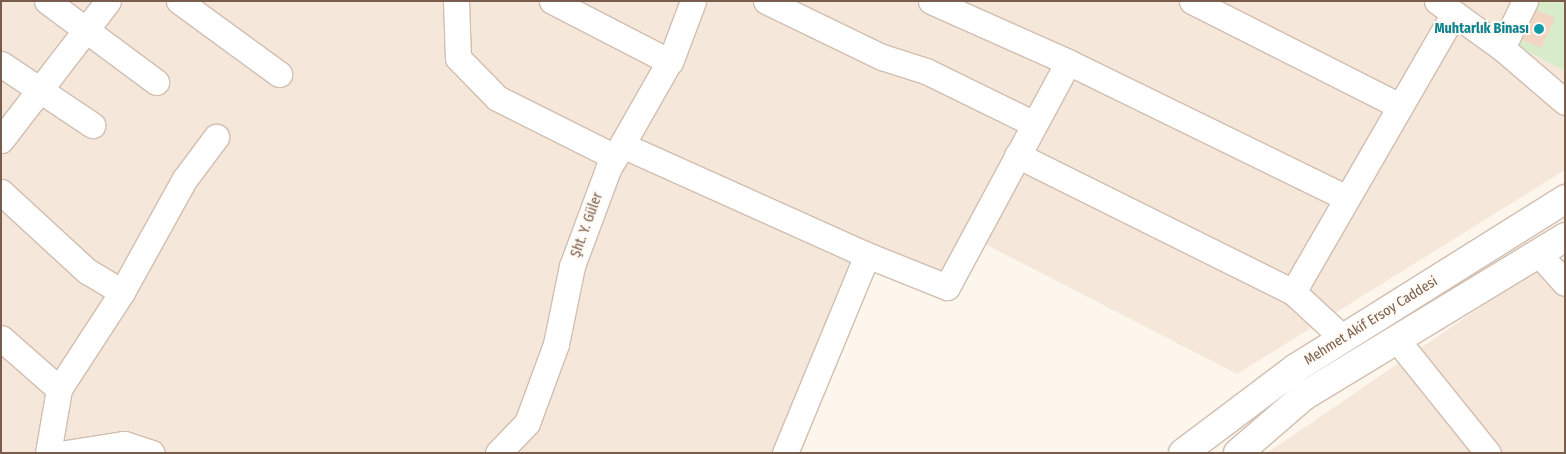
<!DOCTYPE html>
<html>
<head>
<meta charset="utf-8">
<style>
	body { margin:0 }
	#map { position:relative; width:1566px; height:454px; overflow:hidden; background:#fdf6ec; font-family:"Fira Sans Condensed",sans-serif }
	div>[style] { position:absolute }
	.residential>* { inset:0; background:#f5e8da }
	.green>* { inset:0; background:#d8ecc9 }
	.building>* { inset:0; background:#f3d5c3 }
	.roads { filter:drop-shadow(1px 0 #d1beb0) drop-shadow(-1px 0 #d1beb0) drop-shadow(0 1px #d1beb0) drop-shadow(0 -1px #d1beb0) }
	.minor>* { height:25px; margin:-12.5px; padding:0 12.5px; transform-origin:12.5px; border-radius:12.5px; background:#fff }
	.secondary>* { height:28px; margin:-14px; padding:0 14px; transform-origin:14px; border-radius:14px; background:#fff }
	.dots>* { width:14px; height:14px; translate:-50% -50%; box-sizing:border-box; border:2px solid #fffaf3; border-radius:50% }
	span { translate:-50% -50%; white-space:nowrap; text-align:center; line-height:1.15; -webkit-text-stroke:4px #fffaf3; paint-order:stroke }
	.culture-label { font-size:14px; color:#0d838f; font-weight:700 }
	.right { translate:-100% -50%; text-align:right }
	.street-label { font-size:14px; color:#7a5c4d }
	.frame { position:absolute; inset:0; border:2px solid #7a5c4d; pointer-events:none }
</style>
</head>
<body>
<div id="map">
	<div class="residential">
		<div style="clip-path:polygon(1px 1px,1565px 1px,1565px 170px,1237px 374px,985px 244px,950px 301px,872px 270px,801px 453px,1px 453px)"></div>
		<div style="clip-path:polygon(1558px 254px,1565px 261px,1565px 453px,1267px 453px)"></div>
	</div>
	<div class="green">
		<div style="clip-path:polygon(1537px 1px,1565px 1px,1565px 71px,1521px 48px,1518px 42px)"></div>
	</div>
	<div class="building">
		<div style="clip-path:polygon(1536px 10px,1555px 18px,1541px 48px,1523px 40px)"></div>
	</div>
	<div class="roads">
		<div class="minor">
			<div style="left:47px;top:1px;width:136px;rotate:36.6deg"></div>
			<div style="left:179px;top:1px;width:124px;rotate:36.1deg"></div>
			<div style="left:456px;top:1px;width:57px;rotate:88deg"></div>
			<div style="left:458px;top:58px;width:56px;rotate:45.7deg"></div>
			<div style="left:497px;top:98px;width:132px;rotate:26.6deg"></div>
			<div style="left:552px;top:1px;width:133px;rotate:27.3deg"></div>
			<div style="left:766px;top:1px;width:129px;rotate:25.8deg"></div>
			<div style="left:882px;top:57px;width:46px;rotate:17.7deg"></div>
			<div style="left:926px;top:71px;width:120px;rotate:26.1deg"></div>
			<div style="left:931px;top:1px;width:150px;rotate:24deg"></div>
			<div style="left:1068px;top:62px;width:310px;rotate:26deg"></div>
			<div style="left:1192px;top:1px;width:233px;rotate:26.8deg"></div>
			<div style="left:1437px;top:1px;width:80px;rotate:35.9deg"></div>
			<div style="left:1502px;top:48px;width:83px;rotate:40.6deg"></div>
			<div style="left:1502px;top:48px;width:52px;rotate:-63.9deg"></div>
			<div style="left:1px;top:64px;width:110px;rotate:33.8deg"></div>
			<div style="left:1px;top:140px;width:175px;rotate:-52.4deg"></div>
			<div style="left:622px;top:145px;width:269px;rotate:24.2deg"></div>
			<div style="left:867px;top:255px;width:86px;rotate:21.8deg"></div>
			<div style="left:947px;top:287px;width:255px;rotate:-61.7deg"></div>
			<div style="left:1017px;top:155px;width:308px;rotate:26.4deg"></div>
			<div style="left:1293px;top:292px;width:69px;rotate:42.7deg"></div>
			<div style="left:1px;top:192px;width:117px;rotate:42.6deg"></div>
			<div style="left:87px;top:271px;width:41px;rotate:31deg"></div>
			<div style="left:1538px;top:253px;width:40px;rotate:48deg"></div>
			<div style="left:1293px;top:292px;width:322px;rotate:-60deg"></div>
			<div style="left:1px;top:338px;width:77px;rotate:41.3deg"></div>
			<div style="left:1397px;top:340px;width:145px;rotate:51.2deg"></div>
			<div style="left:48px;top:453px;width:65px;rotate:-80.2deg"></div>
			<div style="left:59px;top:389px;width:116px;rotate:-57deg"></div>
			<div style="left:122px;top:292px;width:128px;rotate:-61deg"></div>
			<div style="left:184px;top:180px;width:54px;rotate:-53.3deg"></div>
			<div style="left:66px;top:453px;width:59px;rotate:-8.8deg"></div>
			<div style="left:124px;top:444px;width:29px;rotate:18deg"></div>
			<div style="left:498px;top:453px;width:42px;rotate:-46deg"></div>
			<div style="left:527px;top:423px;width:84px;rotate:-69.8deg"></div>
			<div style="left:556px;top:344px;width:80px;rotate:-78.4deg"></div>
			<div style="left:572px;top:266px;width:103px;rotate:-69.6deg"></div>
			<div style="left:608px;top:169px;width:129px;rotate:-60.3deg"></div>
			<div style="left:672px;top:57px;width:60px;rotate:-69.4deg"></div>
			<div style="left:785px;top:453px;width:214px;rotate:-67.5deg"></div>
		</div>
		<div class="secondary">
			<div style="left:1183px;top:453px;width:141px;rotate:-37deg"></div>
			<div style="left:1296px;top:368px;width:318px;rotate:-32.1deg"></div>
			<div style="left:1238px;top:453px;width:87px;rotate:-40.8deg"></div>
			<div style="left:1304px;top:396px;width:306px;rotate:-31.3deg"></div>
		</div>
	</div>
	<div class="dots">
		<div style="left:1539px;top:29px;background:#0f9aa8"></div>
	</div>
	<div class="culture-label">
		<span class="right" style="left:1529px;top:29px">Muhtarlık Binası</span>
	</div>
	<div class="street-label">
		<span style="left:587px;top:225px;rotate:-70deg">Şht. Y. Güler</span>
		<span style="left:1371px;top:321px;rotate:-32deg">Mehmet Akif Ersoy Caddesi</span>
	</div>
	<div class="frame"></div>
</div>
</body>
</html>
